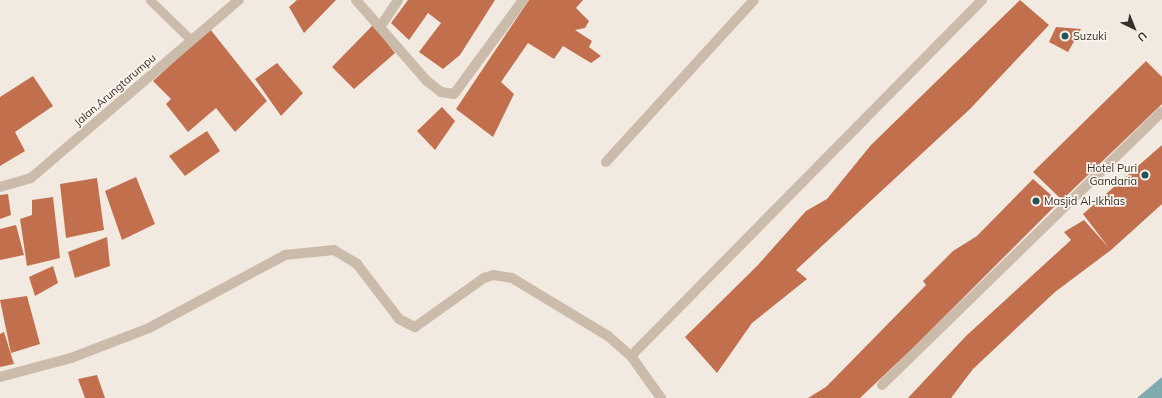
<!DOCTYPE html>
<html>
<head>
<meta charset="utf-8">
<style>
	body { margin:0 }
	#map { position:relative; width:1162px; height:398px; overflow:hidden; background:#f2eae0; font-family:Mulish,sans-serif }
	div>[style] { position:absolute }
	.water>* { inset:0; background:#7fabaf }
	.building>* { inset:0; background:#c26f4e }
	.service>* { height:9px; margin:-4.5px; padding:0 4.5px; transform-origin:4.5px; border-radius:4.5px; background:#cabbab }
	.minor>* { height:10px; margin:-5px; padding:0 5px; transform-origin:5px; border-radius:5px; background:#cabbab }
	.dots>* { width:11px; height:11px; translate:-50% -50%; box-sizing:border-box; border:2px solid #faf4ec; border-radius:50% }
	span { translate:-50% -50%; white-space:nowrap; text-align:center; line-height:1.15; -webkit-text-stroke:3.5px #faf4ec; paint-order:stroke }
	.poi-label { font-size:11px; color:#382f2a }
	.left { translate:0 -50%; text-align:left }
	.right { translate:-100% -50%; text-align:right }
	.street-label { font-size:11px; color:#382f2a }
	.north { position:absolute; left:1114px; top:8px; width:40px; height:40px; -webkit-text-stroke:3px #faf4ec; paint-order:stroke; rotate:137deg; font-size:11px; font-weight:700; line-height:16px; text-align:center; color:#382f2a }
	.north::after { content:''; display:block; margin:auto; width:14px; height:18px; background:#382f2a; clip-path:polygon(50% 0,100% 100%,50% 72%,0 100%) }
</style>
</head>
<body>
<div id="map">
	<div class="water">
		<div style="clip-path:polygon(1162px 377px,1162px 398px,1137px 398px)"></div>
	</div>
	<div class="building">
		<div style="clip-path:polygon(297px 0,336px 0,304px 33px,289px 7px)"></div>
		<div style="clip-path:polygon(408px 0,495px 0,460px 55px,443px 69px,419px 52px,441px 23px,428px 13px,409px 40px,391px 23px)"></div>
		<div style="clip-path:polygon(529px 0,583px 0,576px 8px,589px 21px,585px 28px,575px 30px,592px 41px,589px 47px,601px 56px,591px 63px,563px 46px,554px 59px,528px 43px,501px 82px,514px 94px,493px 137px,456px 109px)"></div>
		<div style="clip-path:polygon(1020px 0,1049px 25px,970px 109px,796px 270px,807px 279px,752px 323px,717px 373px,685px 337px,757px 266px,806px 211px,827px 199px,871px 145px)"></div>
		<div style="clip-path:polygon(373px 25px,395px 53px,354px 89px,332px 67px)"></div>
		<div style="clip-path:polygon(1056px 27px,1081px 29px,1068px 52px,1049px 42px)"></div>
		<div style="clip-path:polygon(210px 29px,267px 101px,235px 132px,216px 108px,188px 132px,166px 104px,171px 99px,153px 81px)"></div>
		<div style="clip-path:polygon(1146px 61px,1162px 77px,1162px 104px,1062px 200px,1033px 172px)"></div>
		<div style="clip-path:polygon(277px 63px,303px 93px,281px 116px,255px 79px)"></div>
		<div style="clip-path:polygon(33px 76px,53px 106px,15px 132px,25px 151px,0 166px,0 97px)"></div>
		<div style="clip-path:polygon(442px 107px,455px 121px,435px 150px,417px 131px)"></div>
		<div style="clip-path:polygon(207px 131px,220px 151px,185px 176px,169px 156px)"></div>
		<div style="clip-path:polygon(1162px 145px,1162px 204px,1111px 250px,1055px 292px,973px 369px,951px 398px,908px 398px,966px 336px,1071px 240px,1064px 232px,1084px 220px,1109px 248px,1083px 214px)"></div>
		<div style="clip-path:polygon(136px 177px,155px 224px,122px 240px,105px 191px)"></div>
		<div style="clip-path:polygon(97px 178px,104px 230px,66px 238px,60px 184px)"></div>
		<div style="clip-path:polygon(1033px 179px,1059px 202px,915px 346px,860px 398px,808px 398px,826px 387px,926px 285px,923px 281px,953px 251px,977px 236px)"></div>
		<div style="clip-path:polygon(8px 194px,11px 215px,0 219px,0 195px)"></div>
		<div style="clip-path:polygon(53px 197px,60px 258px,27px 266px,20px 219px,32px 215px,32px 200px)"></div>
		<div style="clip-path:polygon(16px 225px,24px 255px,0 260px,0 229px)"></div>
		<div style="clip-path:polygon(107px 237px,110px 266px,75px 278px,68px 252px)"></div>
		<div style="clip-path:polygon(53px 266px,58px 283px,35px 296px,29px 277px)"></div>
		<div style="clip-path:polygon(27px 296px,40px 344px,11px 353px,0 300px)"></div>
		<div style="clip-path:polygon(4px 332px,14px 364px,0 367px,0 334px)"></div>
		<div style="clip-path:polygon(97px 375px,105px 398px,85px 398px,78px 379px)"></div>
	</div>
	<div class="service">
		<div style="left:150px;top:0;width:57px;rotate:44.3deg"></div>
	</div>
	<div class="minor">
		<div style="left:356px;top:0;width:108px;rotate:48.8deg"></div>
		<div style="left:427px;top:81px;width:18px;rotate:38deg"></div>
		<div style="left:441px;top:92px;width:13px;rotate:9deg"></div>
		<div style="left:454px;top:94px;width:117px;rotate:-53.7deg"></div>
		<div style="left:380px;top:27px;width:32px;rotate:-56deg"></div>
		<div style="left:606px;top:162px;width:219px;rotate:-47.6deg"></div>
		<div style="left:0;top:187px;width:32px;rotate:-16deg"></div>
		<div style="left:31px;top:178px;width:274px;rotate:-40.6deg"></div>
		<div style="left:631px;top:356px;width:500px;rotate:-45.4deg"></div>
		<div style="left:0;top:377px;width:73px;rotate:-15deg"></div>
		<div style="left:71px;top:358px;width:84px;rotate:-21deg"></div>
		<div style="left:149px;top:328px;width:154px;rotate:-28.2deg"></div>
		<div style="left:285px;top:255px;width:49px;rotate:-5.8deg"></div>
		<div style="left:334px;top:250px;width:27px;rotate:31deg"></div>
		<div style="left:357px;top:264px;width:69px;rotate:52.6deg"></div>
		<div style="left:399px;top:319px;width:18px;rotate:27deg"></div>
		<div style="left:415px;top:327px;width:85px;rotate:-35.4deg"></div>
		<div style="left:484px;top:278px;width:9px;rotate:-18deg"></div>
		<div style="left:493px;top:275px;width:19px;rotate:9deg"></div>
		<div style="left:512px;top:278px;width:112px;rotate:31.1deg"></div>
		<div style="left:608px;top:336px;width:30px;rotate:41deg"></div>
		<div style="left:631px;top:356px;width:52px;rotate:54.5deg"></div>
		<div style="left:882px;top:385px;width:391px;rotate:-44.3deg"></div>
	</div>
	<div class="dots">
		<div style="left:1065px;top:36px;background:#215359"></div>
		<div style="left:1145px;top:175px;background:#215359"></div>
		<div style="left:1036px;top:201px;background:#215359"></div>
	</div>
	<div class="poi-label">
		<span class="left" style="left:1073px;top:36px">Suzuki</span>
		<span class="right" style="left:1137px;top:175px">Hotel Puri<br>Gandaria</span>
		<span class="left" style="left:1044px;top:201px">Masjid Al-Ikhlas</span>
	</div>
	<div class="street-label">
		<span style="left:115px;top:90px;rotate:-41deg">Jalan.Arungtarumpu</span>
	</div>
	<div class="north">U</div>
</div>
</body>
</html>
